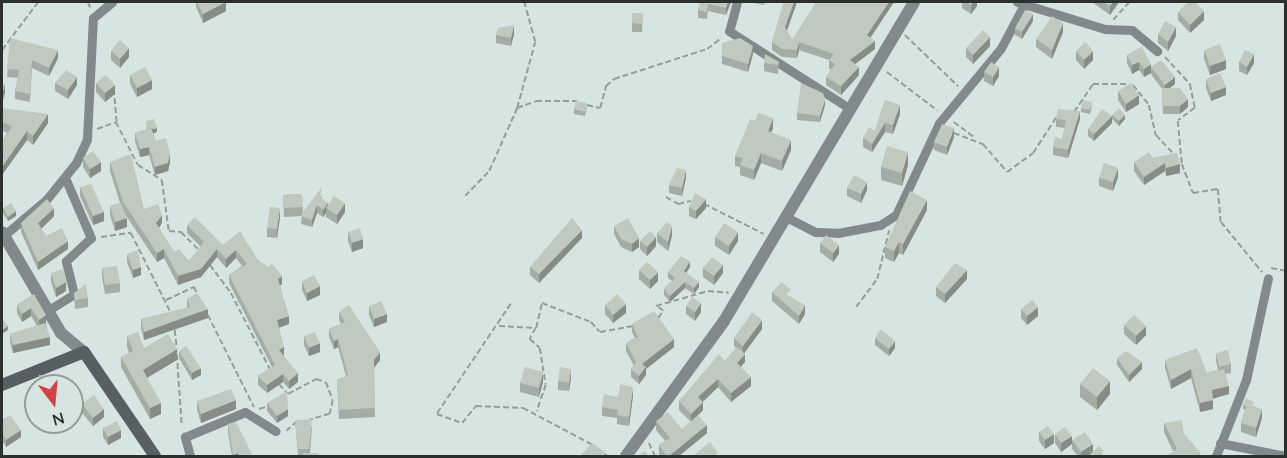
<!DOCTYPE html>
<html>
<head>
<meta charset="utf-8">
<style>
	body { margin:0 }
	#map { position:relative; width:1287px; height:458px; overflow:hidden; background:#d6e5e1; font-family:Quicksand,sans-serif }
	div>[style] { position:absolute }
	.path>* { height:1.5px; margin-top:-0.75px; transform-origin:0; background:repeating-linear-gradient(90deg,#939e9b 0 6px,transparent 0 9px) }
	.minor>* { height:9px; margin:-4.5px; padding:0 4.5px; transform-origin:4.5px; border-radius:4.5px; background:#82898a }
	.tertiary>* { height:12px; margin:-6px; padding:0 6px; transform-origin:6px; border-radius:6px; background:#82898a }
	.secondary>* { height:12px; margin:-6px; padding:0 6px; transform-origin:6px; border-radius:6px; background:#565f61 }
	.wall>* { inset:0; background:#a4ada5 }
	.shaded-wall>* { inset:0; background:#868d86 }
	.building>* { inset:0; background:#bfc9c0 }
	span { translate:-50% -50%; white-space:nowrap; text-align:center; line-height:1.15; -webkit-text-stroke:4.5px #d6e5e1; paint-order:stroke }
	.frame { position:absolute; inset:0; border:3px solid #2a302e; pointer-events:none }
	.north { position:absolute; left:24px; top:374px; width:60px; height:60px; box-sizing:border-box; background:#d6e5e1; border:2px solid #919d99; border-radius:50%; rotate:164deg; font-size:16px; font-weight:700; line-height:24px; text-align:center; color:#2a302e }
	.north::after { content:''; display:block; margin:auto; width:21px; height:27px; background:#d24343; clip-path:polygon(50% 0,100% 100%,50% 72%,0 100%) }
</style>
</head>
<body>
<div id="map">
	<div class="path">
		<div style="left:88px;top:2px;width:8px;rotate:67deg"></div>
		<div style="left:1113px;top:20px;width:24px;rotate:-48deg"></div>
		<div style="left:905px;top:35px;width:74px;rotate:43.9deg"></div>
		<div style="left:2px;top:50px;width:60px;rotate:-53.1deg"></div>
		<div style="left:1165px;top:57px;width:37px;rotate:47deg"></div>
		<div style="left:1190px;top:84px;width:25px;rotate:78deg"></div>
		<div style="left:1195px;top:108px;width:21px;rotate:143deg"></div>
		<div style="left:1178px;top:121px;width:43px;rotate:84.7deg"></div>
		<div style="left:1182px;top:164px;width:31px;rotate:69deg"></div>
		<div style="left:1193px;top:193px;width:25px;rotate:-9deg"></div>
		<div style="left:1218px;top:189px;width:33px;rotate:85deg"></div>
		<div style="left:1221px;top:222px;width:65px;rotate:50.6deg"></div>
		<div style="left:887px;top:72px;width:64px;rotate:37.4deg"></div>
		<div style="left:1133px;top:85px;width:26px;rotate:51deg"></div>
		<div style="left:1149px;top:105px;width:31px;rotate:77deg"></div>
		<div style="left:1156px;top:135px;width:26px;rotate:47deg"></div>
		<div style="left:114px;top:89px;width:33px;rotate:85deg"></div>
		<div style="left:587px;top:105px;width:13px;rotate:13deg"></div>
		<div style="left:600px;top:108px;width:23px;rotate:-75deg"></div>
		<div style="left:606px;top:86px;width:11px;rotate:-41deg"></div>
		<div style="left:614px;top:79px;width:98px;rotate:-17.9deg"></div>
		<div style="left:707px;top:49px;width:18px;rotate:-38deg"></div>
		<div style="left:517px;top:108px;width:20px;rotate:-20deg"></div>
		<div style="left:536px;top:101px;width:41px"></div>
		<div style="left:1074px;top:112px;width:34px;rotate:-56deg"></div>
		<div style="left:1093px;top:84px;width:35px"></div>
		<div style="left:954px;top:122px;width:25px;rotate:37deg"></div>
		<div style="left:97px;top:129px;width:20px;rotate:-20deg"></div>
		<div style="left:116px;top:122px;width:48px;rotate:62.9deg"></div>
		<div style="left:138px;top:165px;width:28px;rotate:32deg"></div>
		<div style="left:162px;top:180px;width:51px;rotate:82.2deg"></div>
		<div style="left:169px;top:231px;width:12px;rotate:5deg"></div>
		<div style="left:181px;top:232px;width:24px;rotate:45deg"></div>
		<div style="left:954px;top:133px;width:31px;rotate:21deg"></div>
		<div style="left:983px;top:144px;width:37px;rotate:49deg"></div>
		<div style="left:1007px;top:172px;width:32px;rotate:-36deg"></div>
		<div style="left:1033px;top:153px;width:44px;rotate:-57deg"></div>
		<div style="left:465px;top:196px;width:35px;rotate:-46deg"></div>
		<div style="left:489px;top:171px;width:69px;rotate:-66deg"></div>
		<div style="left:517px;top:108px;width:68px;rotate:-74.7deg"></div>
		<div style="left:535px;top:42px;width:41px;rotate:-105.4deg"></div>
		<div style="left:666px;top:197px;width:14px;rotate:30deg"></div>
		<div style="left:678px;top:204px;width:13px;rotate:-13deg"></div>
		<div style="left:704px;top:204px;width:67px;rotate:26.6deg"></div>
		<div style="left:101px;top:237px;width:30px;rotate:-8deg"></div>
		<div style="left:131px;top:233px;width:87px;rotate:63.4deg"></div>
		<div style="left:210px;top:265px;width:35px;rotate:53deg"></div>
		<div style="left:231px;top:293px;width:85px;rotate:62.8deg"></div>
		<div style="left:1271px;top:268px;width:15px;rotate:11deg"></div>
		<div style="left:166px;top:300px;width:31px;rotate:-25deg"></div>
		<div style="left:194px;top:287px;width:9px;rotate:63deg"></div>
		<div style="left:511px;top:304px;width:133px;rotate:123.9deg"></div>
		<div style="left:437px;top:414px;width:27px;rotate:20deg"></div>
		<div style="left:462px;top:423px;width:22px;rotate:-51deg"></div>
		<div style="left:476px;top:406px;width:47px;rotate:2.4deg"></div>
		<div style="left:523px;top:408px;width:79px;rotate:27.9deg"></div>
		<div style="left:856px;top:307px;width:35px;rotate:-53deg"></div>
		<div style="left:877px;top:279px;width:50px;rotate:-76.2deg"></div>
		<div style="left:208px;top:315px;width:103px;rotate:63.4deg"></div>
		<div style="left:658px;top:318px;width:9px;rotate:-54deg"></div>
		<div style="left:663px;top:311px;width:9px;rotate:-144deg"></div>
		<div style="left:656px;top:306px;width:54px;rotate:-16.1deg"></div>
		<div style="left:708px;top:291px;width:21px;rotate:5deg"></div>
		<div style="left:499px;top:326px;width:37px;rotate:3deg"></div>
		<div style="left:536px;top:328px;width:13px;rotate:119deg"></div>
		<div style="left:530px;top:339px;width:13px;rotate:42deg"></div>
		<div style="left:540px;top:348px;width:37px;rotate:81deg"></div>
		<div style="left:546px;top:385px;width:28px;rotate:109deg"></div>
		<div style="left:536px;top:328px;width:26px;rotate:-77deg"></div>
		<div style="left:542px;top:303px;width:53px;rotate:21.2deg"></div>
		<div style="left:591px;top:322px;width:13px;rotate:48deg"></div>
		<div style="left:600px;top:332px;width:34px;rotate:-10deg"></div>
		<div style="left:175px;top:330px;width:19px;rotate:84deg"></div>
		<div style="left:177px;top:354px;width:72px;rotate:86deg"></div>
		<div style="left:279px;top:384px;width:13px;rotate:48deg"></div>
		<div style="left:288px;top:394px;width:32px;rotate:-28deg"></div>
		<div style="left:316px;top:379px;width:10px;rotate:17deg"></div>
		<div style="left:326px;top:382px;width:19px;rotate:69deg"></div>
		<div style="left:333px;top:400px;width:14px;rotate:102deg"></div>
		<div style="left:330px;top:414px;width:21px;rotate:163deg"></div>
		<div style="left:259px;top:409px;width:10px;rotate:-17deg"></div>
		<div style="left:286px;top:431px;width:13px;rotate:-42deg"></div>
		<div style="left:649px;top:443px;width:14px;rotate:65deg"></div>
		<div style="left:604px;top:454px;width:4px;rotate:27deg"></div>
	</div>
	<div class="minor">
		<div style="left:737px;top:2px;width:30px;rotate:105deg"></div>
		<div style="left:729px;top:31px;width:143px;rotate:32.7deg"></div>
		<div style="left:1017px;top:2px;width:92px;rotate:17.1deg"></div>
		<div style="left:1105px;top:29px;width:27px;rotate:2deg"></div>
		<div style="left:1132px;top:30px;width:33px;rotate:40deg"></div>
		<div style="left:786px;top:217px;width:33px;rotate:27deg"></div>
		<div style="left:815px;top:232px;width:23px;rotate:2deg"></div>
		<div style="left:838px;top:233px;width:43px;rotate:-10.8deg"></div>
		<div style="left:880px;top:225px;width:19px;rotate:-32deg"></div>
		<div style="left:896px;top:215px;width:102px;rotate:-64.9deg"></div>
		<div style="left:939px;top:123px;width:97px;rotate:-50.4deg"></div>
		<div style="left:1001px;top:48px;width:51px;rotate:-61.9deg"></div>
		<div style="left:2px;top:237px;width:57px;rotate:-40.1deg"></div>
		<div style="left:46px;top:200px;width:48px;rotate:-51deg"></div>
		<div style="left:76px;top:163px;width:26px;rotate:-65deg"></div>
		<div style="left:87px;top:139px;width:121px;rotate:-87.2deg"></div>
		<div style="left:93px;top:18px;width:25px;rotate:-40deg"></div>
		<div style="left:47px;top:311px;width:32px;rotate:-32deg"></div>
		<div style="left:74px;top:294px;width:34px;rotate:-104deg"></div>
		<div style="left:66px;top:261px;width:34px;rotate:-43deg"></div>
		<div style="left:91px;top:238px;width:63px;rotate:-113.3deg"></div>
		<div style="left:1220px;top:443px;width:67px;rotate:11.1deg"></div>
		<div style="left:190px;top:456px;width:20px;rotate:-105deg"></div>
		<div style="left:185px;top:437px;width:65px;rotate:-22.6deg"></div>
		<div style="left:245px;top:412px;width:36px;rotate:32deg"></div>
		<div style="left:1216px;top:456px;width:82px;rotate:-68.5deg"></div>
		<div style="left:1246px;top:380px;width:104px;rotate:-77.8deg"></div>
	</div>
	<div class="tertiary">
		<div style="left:2px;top:232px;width:117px;rotate:59.7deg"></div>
		<div style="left:61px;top:333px;width:30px;rotate:40deg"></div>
		<div style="left:626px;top:456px;width:167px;rotate:-54deg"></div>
		<div style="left:724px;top:321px;width:371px;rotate:-59.2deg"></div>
	</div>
	<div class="secondary">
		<div style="left:2px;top:385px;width:88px;rotate:-21.9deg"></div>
		<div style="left:84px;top:352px;width:126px;rotate:55.7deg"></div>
	</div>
	<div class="wall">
		<div style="clip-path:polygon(196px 2px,226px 2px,226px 11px,203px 23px,196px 7px)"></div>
		<div style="clip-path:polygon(700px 2px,731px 2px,726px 15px,708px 11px,707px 19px,698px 18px,698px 10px)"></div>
		<div style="clip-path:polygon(749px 2px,765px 2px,764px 5px)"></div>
		<div style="clip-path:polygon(784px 2px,797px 2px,787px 31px,792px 40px,894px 2px,870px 37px,875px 49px,855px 64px,859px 75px,841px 95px,826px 85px,826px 77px,831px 70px,829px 68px,829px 60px,799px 50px,797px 58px,782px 57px,772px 50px,772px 42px)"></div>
		<div style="clip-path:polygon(962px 2px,977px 2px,977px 6px,971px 14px,962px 8px)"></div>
		<div style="clip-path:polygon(1092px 2px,1119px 2px,1110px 15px)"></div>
		<div style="clip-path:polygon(1178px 12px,1204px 20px,1190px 33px,1178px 20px)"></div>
		<div style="clip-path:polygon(632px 13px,643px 13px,642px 32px,632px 32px)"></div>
		<div style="clip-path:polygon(1033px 21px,1022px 39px,1015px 35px,1015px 28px)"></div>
		<div style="clip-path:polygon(1063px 32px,1052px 59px,1036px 47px,1036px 39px)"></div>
		<div style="clip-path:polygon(514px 34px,511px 46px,496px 43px,496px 35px)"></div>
		<div style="clip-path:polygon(1158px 34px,1176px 36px,1168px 51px,1158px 43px)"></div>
		<div style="clip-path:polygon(10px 38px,58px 58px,49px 76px,32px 68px,30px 102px,15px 99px,15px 91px,18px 78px,7px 77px)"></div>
		<div style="clip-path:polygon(722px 43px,753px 54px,748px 72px,722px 64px)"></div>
		<div style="clip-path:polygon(990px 46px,973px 64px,966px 57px,966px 48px)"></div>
		<div style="clip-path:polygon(1142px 47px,1151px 73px,1144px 77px,1139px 70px,1132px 74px,1127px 63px,1127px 55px)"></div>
		<div style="clip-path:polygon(1204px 50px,1226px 69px,1210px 75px,1204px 59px)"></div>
		<div style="clip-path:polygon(111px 51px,129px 57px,120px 68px,111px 60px)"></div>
		<div style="clip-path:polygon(1076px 51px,1093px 60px,1084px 69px,1076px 60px)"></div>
		<div style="clip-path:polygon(779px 62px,778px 74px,764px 71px,764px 63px)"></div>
		<div style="clip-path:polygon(1239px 62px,1254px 63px,1247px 75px,1239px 71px)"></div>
		<div style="clip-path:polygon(1151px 67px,1175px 84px,1169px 88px,1188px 107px,1180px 114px,1163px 114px,1162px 89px,1151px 74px)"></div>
		<div style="clip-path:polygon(984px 72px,999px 76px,993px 86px,984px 81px)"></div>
		<div style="clip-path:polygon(130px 75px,152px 89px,137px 97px,130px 84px)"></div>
		<div style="clip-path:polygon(1206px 79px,1226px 95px,1211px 101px,1206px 88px)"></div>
		<div style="clip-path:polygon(55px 83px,77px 85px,68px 99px,55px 91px)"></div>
		<div style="clip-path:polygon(96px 83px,115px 94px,105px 102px,96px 92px)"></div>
		<div style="clip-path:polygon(1118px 91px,1139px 104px,1126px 112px,1118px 100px)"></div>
		<div style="clip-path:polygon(885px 100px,900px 114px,893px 134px,885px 132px,872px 152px,863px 147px,863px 138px,875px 131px)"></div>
		<div style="clip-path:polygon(825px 105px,820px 122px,797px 120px,797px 113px)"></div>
		<div style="clip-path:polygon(1092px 106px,1090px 114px,1081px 112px,1081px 108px)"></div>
		<div style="clip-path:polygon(587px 107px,585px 116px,574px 114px,574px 109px)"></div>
		<div style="clip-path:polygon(2px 109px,48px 123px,33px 145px,27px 140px,2px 175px,2px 143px,7px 133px,2px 130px)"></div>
		<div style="clip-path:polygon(1112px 115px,1125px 119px,1119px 126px,1112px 119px)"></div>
		<div style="clip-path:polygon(1056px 119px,1080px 119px,1068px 158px,1053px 155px,1053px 147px,1062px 139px,1065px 128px,1056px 127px)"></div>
		<div style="clip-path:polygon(146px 121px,157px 132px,153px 133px,156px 141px,170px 162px,168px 171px,155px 175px,149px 155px,140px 157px,135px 141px,135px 133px,147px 129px)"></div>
		<div style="clip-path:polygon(1112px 123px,1094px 141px,1088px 136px,1088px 129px)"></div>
		<div style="clip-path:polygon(773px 128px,771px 132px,791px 150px,782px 171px,761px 163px,754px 180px,740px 175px,740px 167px,735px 166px,735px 156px)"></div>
		<div style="clip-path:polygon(954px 137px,947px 155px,934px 150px,934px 142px)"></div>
		<div style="clip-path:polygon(1177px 153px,1180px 173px,1166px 176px,1165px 171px,1144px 185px,1134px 171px,1134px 162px)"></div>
		<div style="clip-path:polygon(83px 158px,101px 171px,90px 178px,83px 167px)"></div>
		<div style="clip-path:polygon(110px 162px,144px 209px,162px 223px,159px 228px,174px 252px,189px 261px,201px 247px,187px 233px,187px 225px,223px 245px,258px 260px,282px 284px,280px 285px,289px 324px,279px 328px,284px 356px,298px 382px,289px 389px,283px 382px,267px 393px,258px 385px,258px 376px,272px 367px,229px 283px,229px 275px,242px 266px,236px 258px,226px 268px,217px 257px,201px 277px,178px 285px,164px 258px,157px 262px,125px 214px,127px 227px,115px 231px,110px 215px,110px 206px,120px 203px,110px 171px)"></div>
		<div style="clip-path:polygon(908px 165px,902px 186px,881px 180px,881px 167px)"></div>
		<div style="clip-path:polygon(1118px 177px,1113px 191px,1099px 186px,1099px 178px)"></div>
		<div style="clip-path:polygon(686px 178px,682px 196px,669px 193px,669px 185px)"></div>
		<div style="clip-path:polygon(80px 187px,104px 221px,93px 225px,80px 196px)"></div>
		<div style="clip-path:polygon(847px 188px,867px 190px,861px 203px,847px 196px)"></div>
		<div style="clip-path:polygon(302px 194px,303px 212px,322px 195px,321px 198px,328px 206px,345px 212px,337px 224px,326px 217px,326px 213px,323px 217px,317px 213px,312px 227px,301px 224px,302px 216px,284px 217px,283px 195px)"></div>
		<div style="clip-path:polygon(689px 207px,706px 208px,696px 219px,689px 216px)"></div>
		<div style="clip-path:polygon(3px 208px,16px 216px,8px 221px,3px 213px)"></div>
		<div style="clip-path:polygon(927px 210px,903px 255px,899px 253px,894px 262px,885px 258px,885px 247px)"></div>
		<div style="clip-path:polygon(54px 216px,41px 229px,46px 236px,68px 249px,38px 270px,21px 232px,21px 223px)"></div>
		<div style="clip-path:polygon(280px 217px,277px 238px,267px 237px,267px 228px)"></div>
		<div style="clip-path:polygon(614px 226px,639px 247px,632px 252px,621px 247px,614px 234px)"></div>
		<div style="clip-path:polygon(348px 232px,363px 248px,352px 252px,348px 241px)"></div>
		<div style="clip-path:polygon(657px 233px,672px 235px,668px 251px,657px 242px)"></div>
		<div style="clip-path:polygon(715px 237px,738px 241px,729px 255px,715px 246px)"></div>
		<div style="clip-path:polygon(582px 238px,539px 283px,530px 275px,530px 267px)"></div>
		<div style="clip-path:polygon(640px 241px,656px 246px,647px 256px,640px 249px)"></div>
		<div style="clip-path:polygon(820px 243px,839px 254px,833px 262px,820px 252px)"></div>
		<div style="clip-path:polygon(127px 254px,141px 275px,133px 278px,127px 262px)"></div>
		<div style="clip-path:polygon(690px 267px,686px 273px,699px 287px,694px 294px,685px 288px,670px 302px,664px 295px,664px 289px,672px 281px,668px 278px,668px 272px)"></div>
		<div style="clip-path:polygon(102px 268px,120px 283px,120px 292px,105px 294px,102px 277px)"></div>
		<div style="clip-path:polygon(703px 268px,723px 273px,714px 285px,703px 277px)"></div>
		<div style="clip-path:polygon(639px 270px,658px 281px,650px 289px,639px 279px)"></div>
		<div style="clip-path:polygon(51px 273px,66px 291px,56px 297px,51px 282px)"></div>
		<div style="clip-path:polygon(967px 279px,945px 303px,936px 296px,936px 287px)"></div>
		<div style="clip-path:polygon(302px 281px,320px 295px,307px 301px,302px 290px)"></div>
		<div style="clip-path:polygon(772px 292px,791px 297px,805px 314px,799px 324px,772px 301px)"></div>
		<div style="clip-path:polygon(74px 293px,88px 298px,88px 307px,75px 309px)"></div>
		<div style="clip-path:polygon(34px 294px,46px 323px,50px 345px,13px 353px,10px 343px,10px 334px,37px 326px,31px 316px,22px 322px,17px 313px,17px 305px)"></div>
		<div style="clip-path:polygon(187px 299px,208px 318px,144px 340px,141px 328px,141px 319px,187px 308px)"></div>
		<div style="clip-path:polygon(605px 305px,626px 313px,613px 323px,605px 314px)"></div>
		<div style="clip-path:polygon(369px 306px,387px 322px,374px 327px,369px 315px)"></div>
		<div style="clip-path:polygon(686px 306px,701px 312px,695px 321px,686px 314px)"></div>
		<div style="clip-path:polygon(1021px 309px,1038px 316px,1027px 325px,1021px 318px)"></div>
		<div style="clip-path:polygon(339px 312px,380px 360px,374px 368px,375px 417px,339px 419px,337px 380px,346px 376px,338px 347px,334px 349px,329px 337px,329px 329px,341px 324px,339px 320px)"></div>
		<div style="clip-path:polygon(632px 324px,674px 347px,646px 369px,646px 375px,639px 384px,631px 377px,631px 369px,634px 366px,626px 351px,626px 343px,635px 338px,632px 332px)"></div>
		<div style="clip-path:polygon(1124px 325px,1146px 335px,1136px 345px,1124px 334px)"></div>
		<div style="clip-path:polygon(762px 329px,744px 353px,745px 362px,741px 367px,751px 386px,731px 402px,718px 387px,703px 402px,703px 410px,697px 416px,707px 433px,679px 456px,661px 456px,659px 454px,659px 445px,665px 441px,656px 430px,656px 421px,682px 429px,691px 422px,679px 410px,679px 401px,725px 361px,736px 348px,734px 346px,734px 338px)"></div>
		<div style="clip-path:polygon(127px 336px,144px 348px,177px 360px,147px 378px,161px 414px,150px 419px,121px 367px,121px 357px,129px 353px,127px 347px)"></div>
		<div style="clip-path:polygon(304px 336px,320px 352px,309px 356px,304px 345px)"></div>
		<div style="clip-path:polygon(875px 338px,895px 348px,889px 356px,875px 345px)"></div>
		<div style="clip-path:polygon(179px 351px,201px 375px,192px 380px,179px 358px)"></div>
		<div style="clip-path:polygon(1216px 353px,1231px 364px,1231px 373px,1225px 374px,1229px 394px,1213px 398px,1213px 409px,1200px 412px,1191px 378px,1171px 389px,1165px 368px,1165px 360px,1207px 373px,1218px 370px,1216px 361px)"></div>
		<div style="clip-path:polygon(1117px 358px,1142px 369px,1129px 382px,1117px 365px)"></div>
		<div style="clip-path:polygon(571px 378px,569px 391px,558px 390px,558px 381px)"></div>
		<div style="clip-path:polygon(543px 381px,539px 397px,520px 392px,520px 383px)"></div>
		<div style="clip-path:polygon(1080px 384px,1110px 394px,1097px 410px,1080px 397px)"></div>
		<div style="clip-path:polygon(633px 396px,629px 426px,617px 424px,617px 418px,602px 416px,602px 407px,618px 397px)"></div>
		<div style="clip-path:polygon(197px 401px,236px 409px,201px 423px,197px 410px)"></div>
		<div style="clip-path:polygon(267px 403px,288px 416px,277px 423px,267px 411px)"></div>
		<div style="clip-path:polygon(82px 404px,104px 417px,93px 426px,82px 413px)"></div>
		<div style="clip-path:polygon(1243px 405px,1254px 406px,1262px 418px,1256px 437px,1241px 432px,1241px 423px,1245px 410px,1243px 409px)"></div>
		<div style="clip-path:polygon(2px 420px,21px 437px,6px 447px,3px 442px)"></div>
		<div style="clip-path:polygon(295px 420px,312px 427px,310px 453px,318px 456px,298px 456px)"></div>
		<div style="clip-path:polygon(1164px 423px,1184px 434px,1201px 456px,1173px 451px,1164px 432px)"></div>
		<div style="clip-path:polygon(228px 424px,253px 456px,232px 456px,228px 432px)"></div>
		<div style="clip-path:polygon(103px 428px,121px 438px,108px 445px,103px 437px)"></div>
		<div style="clip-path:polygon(1039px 432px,1054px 443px,1045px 449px,1039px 441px)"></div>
		<div style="clip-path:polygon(1055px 434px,1072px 444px,1061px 452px,1055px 443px)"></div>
		<div style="clip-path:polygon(1072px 440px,1093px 452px,1104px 455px,1103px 456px,1090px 456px,1090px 454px,1088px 456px,1078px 456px,1072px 449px)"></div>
	</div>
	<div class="shaded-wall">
		<div style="clip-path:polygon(226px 2px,226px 11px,203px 23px,203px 14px)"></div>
		<div style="clip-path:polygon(728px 2px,731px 2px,726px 15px,726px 8px)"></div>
		<div style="clip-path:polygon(794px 2px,797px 2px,785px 35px,785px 27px)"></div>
		<div style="clip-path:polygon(889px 2px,894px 2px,867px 43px,867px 35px)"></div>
		<div style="clip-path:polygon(973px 2px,977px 2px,977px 6px,971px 14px,971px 5px)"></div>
		<div style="clip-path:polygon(1113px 2px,1119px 2px,1110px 15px,1110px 6px)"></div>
		<div style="clip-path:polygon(1204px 11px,1204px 20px,1190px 33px,1190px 25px)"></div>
		<div style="clip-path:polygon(1033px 14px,1033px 21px,1022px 39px,1022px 32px)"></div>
		<div style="clip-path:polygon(1063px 23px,1063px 32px,1052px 59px,1052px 50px)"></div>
		<div style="clip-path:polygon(514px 25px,514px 34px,511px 46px,511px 38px)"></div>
		<div style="clip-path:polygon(1176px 27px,1176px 36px,1168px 51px,1168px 42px)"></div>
		<div style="clip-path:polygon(990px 37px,990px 46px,973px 64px,973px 55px)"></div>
		<div style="clip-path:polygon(875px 41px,875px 49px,850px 68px,850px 60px)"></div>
		<div style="clip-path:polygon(799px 42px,799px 50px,797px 58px,797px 50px)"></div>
		<div style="clip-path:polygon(753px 46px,753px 54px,748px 72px,748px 64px)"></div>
		<div style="clip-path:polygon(129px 48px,129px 57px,120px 68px,120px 59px)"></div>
		<div style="clip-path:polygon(58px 50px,58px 58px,49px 76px,49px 68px)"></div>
		<div style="clip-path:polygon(1093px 51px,1093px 60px,1084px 69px,1084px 60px)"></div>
		<div style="clip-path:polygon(1254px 54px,1254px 63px,1247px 75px,1247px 67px)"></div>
		<div style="clip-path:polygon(1226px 60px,1226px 69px,1210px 75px,1210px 66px)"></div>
		<div style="clip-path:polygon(1139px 62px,1139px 70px,1132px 74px,1132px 65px)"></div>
		<div style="clip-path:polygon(1151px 64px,1151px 73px,1144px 77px,1144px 69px)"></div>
		<div style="clip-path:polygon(859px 67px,859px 75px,841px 95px,841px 86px)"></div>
		<div style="clip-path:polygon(999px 67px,999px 76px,993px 86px,993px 77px)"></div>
		<div style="clip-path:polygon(77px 77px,77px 85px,68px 99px,68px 90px)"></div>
		<div style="clip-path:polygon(1175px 77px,1175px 84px,1165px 92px,1165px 85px)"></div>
		<div style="clip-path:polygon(152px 80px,152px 89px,137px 97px,137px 88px)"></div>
		<div style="clip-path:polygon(5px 84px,5px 93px,2px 103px,2px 94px)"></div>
		<div style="clip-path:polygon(115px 85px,115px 94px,105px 102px,105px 93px)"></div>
		<div style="clip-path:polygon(1226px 87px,1226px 95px,1211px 101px,1211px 93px)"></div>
		<div style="clip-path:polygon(1139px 95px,1139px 104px,1126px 112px,1126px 104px)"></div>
		<div style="clip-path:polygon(825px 99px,825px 105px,820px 122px,820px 116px)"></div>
		<div style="clip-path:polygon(1188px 99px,1188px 107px,1180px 114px,1180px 106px)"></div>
		<div style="clip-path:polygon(900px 105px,900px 114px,893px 134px,893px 125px)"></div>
		<div style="clip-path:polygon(1080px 111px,1080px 119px,1068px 158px,1068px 150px)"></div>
		<div style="clip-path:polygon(48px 114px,48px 123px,33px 145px,33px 136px)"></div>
		<div style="clip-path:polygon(1125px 115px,1125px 119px,1119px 126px,1119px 121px)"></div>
		<div style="clip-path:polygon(1112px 116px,1112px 123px,1094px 141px,1094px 134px)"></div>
		<div style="clip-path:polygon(773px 118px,773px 128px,768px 141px,768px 131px)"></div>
		<div style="clip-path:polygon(885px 123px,885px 132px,872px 152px,872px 144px)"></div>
		<div style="clip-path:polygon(157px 128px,157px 132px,149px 135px,149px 130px)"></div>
		<div style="clip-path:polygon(954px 128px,954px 137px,947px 155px,947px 147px)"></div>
		<div style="clip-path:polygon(27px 131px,27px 140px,2px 175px,2px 167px)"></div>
		<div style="clip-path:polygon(791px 140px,791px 150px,782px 171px,782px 161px)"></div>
		<div style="clip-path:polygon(149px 147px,149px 155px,140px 157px,140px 149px)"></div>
		<div style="clip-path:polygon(908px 152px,908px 165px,902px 186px,902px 173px)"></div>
		<div style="clip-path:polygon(761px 153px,761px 163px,754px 180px,754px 170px)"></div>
		<div style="clip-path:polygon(170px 154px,170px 162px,168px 171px,155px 175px,155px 167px)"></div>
		<div style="clip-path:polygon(101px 162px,101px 171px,90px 178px,90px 169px)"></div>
		<div style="clip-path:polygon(1165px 163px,1165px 171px,1144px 185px,1144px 177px)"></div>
		<div style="clip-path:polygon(1180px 164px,1180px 173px,1166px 176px,1166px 168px)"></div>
		<div style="clip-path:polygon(1118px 168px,1118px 177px,1113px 191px,1113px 182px)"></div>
		<div style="clip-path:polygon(686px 170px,686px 178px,682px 196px,682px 188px)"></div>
		<div style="clip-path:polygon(867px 182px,867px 190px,861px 203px,861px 194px)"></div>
		<div style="clip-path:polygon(706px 199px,706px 208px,696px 219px,696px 211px)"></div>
		<div style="clip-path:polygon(927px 200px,927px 210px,903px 255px,903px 244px)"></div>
		<div style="clip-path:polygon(328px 203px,328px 210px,326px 208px,326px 213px,323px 217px,323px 210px)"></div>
		<div style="clip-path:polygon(345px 203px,345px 212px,337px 224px,337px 215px)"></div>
		<div style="clip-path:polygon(317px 205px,317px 213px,312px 227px,312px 220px)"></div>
		<div style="clip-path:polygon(54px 208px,54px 216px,38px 232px,38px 223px)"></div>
		<div style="clip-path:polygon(280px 208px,280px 217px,277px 238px,277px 229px)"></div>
		<div style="clip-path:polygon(16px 211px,16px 216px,8px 221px,8px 217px)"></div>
		<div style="clip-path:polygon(104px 212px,104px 221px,93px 225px,93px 216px)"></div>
		<div style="clip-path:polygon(162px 215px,162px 223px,156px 232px,156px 223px)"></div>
		<div style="clip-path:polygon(127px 218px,127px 227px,115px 231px,115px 222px)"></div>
		<div style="clip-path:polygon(672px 226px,672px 235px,668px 251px,668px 242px)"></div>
		<div style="clip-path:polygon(582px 230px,582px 238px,539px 283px,539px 274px)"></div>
		<div style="clip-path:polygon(738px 232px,738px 241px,729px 255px,729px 246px)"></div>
		<div style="clip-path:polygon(656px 237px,656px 246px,647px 256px,647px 247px)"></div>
		<div style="clip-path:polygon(639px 238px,639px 247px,632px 252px,632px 244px)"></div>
		<div style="clip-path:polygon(363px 239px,363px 248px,352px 252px,352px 243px)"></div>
		<div style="clip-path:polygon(68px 241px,68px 249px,38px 270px,38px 262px)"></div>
		<div style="clip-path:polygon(899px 242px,899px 253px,894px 262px,894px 251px)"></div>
		<div style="clip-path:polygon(839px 245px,839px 254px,833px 262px,833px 253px)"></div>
		<div style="clip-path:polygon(164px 249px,164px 258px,157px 262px,157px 253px)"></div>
		<div style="clip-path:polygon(217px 249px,217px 257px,201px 277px,178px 285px,178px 276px)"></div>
		<div style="clip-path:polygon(236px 250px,236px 258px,226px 268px,226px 259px)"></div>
		<div style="clip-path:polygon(690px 261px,690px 267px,684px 276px,684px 271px)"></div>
		<div style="clip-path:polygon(723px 265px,723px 273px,714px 285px,714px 276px)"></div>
		<div style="clip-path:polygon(141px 267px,141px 275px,133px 278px,133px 270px)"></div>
		<div style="clip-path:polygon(967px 270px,967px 279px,945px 303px,945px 294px)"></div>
		<div style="clip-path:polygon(658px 272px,658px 281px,650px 289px,650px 280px)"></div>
		<div style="clip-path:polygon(282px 276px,282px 284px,278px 287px,278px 279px)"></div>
		<div style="clip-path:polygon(66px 282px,66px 291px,56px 297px,56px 288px)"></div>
		<div style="clip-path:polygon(685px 282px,685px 288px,670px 302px,670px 296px)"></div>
		<div style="clip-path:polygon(699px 282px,699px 287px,694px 294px,694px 288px)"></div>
		<div style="clip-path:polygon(320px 286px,320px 295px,307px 301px,307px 293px)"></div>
		<div style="clip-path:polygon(701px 303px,701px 312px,695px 321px,695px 312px)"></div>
		<div style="clip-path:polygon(626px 304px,626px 313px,613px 323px,613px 315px)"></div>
		<div style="clip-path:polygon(805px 305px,805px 314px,799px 324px,799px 316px)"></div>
		<div style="clip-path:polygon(1038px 307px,1038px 316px,1027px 325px,1027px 316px)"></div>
		<div style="clip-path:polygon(31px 308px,31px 316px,22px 322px,22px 314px)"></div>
		<div style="clip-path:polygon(208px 309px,208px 318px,144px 340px,144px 332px)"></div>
		<div style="clip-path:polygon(387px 314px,387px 322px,374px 327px,374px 319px)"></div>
		<div style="clip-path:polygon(46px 315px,46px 323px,39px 328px,39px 320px)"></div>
		<div style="clip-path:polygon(289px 316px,289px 324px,277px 328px,277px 320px)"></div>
		<div style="clip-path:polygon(762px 320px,762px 329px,743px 355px,743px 346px)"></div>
		<div style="clip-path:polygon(8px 326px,8px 330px,2px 334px,2px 330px)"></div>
		<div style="clip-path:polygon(1146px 326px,1146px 335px,1136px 345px,1136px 336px)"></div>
		<div style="clip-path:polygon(50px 337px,50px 345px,13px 353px,13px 345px)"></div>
		<div style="clip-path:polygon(338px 339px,338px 347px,334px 349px,334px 341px)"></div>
		<div style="clip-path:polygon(674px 339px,674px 347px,646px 369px,646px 375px,639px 384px,639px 376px,642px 364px)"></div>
		<div style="clip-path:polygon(895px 341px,895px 348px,889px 356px,889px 349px)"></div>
		<div style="clip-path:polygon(320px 343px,320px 352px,309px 356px,309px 348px)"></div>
		<div style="clip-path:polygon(284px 347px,284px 356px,279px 359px,279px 350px)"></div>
		<div style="clip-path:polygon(177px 349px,177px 360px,143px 380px,143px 370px)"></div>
		<div style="clip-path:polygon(380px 352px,380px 360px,374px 368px,374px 360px)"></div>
		<div style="clip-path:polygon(745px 354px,745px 362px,737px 371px,737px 363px)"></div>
		<div style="clip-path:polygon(1142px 362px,1142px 369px,1129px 382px,1129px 375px)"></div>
		<div style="clip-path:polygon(201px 368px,201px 375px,192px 380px,192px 373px)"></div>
		<div style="clip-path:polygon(571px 369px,571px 378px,569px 391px,569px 383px)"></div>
		<div style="clip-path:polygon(1191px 369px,1191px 378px,1171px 389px,1171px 380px)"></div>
		<div style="clip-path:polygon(543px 372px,543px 381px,539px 397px,539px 388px)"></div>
		<div style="clip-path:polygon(298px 373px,298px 382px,289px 389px,289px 381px)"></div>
		<div style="clip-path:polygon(283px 374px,283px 382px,267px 393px,267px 385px)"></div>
		<div style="clip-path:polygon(751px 377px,751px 386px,731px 402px,731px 393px)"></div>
		<div style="clip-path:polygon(718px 379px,718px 387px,698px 406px,698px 397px)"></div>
		<div style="clip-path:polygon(1110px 381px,1110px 394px,1097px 410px,1097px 397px)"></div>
		<div style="clip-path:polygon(1229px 386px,1229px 394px,1212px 399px,1212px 390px)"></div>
		<div style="clip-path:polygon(633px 387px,633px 396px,629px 426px,629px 417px)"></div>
		<div style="clip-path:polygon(236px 400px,236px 409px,201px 423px,201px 414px)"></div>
		<div style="clip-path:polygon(1213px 400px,1213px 409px,1200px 412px,1200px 403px)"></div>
		<div style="clip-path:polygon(703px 402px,703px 410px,691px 422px,691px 414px)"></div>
		<div style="clip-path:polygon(161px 403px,161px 414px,150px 419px,150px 408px)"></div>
		<div style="clip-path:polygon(104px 409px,104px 417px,93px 426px,93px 418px)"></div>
		<div style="clip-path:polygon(288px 409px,288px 416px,277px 423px,277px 416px)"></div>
		<div style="clip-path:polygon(1262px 409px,1262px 418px,1256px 437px,1256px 428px)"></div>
		<div style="clip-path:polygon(707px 425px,707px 433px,679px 456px,669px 456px)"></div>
		<div style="clip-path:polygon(21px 430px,21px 437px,6px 447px,6px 440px)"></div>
		<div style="clip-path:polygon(121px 430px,121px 438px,108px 445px,108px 437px)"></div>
		<div style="clip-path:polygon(1054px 434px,1054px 443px,1045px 449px,1045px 440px)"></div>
		<div style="clip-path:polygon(1072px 436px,1072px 444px,1061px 452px,1061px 443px)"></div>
		<div style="clip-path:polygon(1093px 444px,1093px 452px,1088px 456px,1081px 456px,1081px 452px)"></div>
		<div style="clip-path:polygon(238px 453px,238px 456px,233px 456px,233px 455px)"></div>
	</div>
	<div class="building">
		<div style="clip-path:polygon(197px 2px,226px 2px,203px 14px)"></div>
		<div style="clip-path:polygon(700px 2px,728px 2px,726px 8px,708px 4px,707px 12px,698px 10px)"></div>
		<div style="clip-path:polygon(784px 2px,794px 2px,785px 27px,792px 40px,816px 2px,889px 2px,867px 35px,875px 41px,850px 60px,859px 67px,841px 86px,826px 77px,835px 64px,829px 60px,834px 54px,799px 42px,797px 50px,782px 49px,772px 42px)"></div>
		<div style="clip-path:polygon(966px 2px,973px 2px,971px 5px)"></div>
		<div style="clip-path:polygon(1103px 2px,1113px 2px,1110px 6px)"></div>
		<div style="clip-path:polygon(1188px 2px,1195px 2px,1204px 11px,1190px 25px,1178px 12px)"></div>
		<div style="clip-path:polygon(1025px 10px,1033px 14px,1022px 32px,1015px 28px)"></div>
		<div style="clip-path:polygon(632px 13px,643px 13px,642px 24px,632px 23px)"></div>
		<div style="clip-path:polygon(1052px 16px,1063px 23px,1052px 50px,1036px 39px)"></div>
		<div style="clip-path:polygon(1165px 21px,1176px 27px,1168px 42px,1158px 34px)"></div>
		<div style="clip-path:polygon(514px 25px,511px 38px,496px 35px,498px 28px)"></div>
		<div style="clip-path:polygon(983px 30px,990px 37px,973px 55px,966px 48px)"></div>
		<div style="clip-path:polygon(10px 38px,58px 50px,49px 68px,32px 60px,30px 94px,15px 91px,19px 70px,7px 69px)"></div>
		<div style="clip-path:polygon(740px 38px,753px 46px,748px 64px,722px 56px,722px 43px)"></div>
		<div style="clip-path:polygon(120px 40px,129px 48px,120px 59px,111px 51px)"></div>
		<div style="clip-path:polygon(1085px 42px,1093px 51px,1084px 60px,1076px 51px)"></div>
		<div style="clip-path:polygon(1220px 44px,1226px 60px,1210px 66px,1204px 50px)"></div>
		<div style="clip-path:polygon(1142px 47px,1151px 64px,1144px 69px,1139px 62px,1132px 65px,1127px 55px)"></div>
		<div style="clip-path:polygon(1245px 50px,1254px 54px,1247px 67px,1239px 62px)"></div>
		<div style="clip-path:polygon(765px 54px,779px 62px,778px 65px,764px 63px)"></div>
		<div style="clip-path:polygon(1161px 60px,1175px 77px,1165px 85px,1151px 67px)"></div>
		<div style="clip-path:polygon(991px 62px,999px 67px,993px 77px,984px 72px)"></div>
		<div style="clip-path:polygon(145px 67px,152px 80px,137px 88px,130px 75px)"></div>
		<div style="clip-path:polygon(66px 70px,77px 77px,68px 90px,55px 83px)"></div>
		<div style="clip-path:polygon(1220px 73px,1226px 87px,1211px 93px,1206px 79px)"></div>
		<div style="clip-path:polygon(106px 75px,115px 85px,105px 93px,96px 83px)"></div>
		<div style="clip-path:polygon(2px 83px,5px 84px,2px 94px)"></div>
		<div style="clip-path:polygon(801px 83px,823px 93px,825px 99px,820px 116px,797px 113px)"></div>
		<div style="clip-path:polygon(1131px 83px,1139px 95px,1126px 104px,1118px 91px)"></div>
		<div style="clip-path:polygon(1162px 88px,1180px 88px,1188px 99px,1180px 106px,1163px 106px)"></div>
		<div style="clip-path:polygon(885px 100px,900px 105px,893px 125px,885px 123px,872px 144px,863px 138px,869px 127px,875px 131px)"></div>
		<div style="clip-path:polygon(1083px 100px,1092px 102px,1090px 110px,1081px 108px)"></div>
		<div style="clip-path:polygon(576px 101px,587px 103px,585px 112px,574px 109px)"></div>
		<div style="clip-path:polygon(2px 108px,48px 114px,33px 136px,27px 131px,2px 167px,2px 143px,12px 126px,2px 122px)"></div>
		<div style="clip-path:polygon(1119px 108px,1125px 115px,1119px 121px,1112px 115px)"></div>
		<div style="clip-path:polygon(1058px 109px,1080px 111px,1068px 150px,1053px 147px,1055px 137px,1062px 139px,1066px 120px,1056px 119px)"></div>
		<div style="clip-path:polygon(1102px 109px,1112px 116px,1094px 134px,1088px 129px)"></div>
		<div style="clip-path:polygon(758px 113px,773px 118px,768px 131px,791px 140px,782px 161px,761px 153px,754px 170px,740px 165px,743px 158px,735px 156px,750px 119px,755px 121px)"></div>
		<div style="clip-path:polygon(154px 119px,157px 128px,152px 129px,151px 128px,148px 129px,146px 121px)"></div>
		<div style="clip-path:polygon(942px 124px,954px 128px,947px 147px,934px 142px)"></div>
		<div style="clip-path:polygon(151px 128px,156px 141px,166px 138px,170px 154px,168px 163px,155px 167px,149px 147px,140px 149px,135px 133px)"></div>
		<div style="clip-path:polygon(887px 146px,908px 152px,902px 173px,881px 167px)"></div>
		<div style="clip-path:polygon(93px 151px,101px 162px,90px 169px,83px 158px)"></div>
		<div style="clip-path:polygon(1149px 152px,1153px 158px,1177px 153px,1180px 164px,1166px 168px,1165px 163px,1144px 177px,1134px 162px)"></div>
		<div style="clip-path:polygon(131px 154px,144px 209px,158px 204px,162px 215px,156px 223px,174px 252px,179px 249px,189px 261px,204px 242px,187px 225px,195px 217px,223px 245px,240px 231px,258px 260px,268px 267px,272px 264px,282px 276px,278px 279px,289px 316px,277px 320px,284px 347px,279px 350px,298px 373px,289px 381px,283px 374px,267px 385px,258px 376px,275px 365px,229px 275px,247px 264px,236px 250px,226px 259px,217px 249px,201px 269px,178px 276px,164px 249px,157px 253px,123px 202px,110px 162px)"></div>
		<div style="clip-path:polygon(1104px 163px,1118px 168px,1113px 182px,1099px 178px)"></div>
		<div style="clip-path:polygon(677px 168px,686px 170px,682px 188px,669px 185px)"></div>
		<div style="clip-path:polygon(854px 175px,867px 182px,861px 194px,847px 188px)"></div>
		<div style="clip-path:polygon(91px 184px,104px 212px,93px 216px,80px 187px)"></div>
		<div style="clip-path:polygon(322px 187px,320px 197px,328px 203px,323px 210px,317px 205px,312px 220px,301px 216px,303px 212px)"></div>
		<div style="clip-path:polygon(910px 191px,927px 200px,903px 244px,899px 242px,894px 251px,885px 247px)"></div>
		<div style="clip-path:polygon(695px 193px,706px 199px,696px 211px,689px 207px)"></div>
		<div style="clip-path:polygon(302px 194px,303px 207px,284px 208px,283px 195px)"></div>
		<div style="clip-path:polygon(334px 196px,345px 203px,337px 215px,326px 208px)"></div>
		<div style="clip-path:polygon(47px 199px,54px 208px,38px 223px,46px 236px,62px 228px,68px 241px,38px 262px,21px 223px)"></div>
		<div style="clip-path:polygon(11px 203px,16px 211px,8px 217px,3px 208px)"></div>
		<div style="clip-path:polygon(121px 203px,127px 218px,115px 222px,110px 206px)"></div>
		<div style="clip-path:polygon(270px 207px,280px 208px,277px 229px,267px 228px)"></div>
		<div style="clip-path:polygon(572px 218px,582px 230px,539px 274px,530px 267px)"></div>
		<div style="clip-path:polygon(628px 218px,639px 238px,632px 244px,621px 239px,614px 226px)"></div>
		<div style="clip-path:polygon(667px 222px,672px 226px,668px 242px,657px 233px)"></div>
		<div style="clip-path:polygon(724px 223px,738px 232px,729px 246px,715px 237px)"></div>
		<div style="clip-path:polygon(360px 228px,363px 239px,352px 243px,348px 232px)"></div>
		<div style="clip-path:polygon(650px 231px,656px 237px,647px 247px,640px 241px)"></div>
		<div style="clip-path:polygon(826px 235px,839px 245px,833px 253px,820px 243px)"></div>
		<div style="clip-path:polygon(138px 250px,141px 267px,133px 270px,127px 254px)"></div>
		<div style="clip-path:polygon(681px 256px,690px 261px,684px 271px,699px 282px,694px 288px,685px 282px,670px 296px,664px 289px,675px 278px,668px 272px)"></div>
		<div style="clip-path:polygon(712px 257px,723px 265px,714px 276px,703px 268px)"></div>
		<div style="clip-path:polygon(647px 262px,658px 272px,650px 280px,639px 270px)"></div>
		<div style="clip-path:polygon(955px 263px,967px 270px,945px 294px,936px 287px)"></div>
		<div style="clip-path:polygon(117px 266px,120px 283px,105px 285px,102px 268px)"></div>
		<div style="clip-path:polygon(63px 269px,66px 282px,56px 288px,51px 273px)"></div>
		<div style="clip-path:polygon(314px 275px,320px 286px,307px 293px,302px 281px)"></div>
		<div style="clip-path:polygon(782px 282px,791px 290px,786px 294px,805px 305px,799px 316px,772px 292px)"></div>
		<div style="clip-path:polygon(86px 284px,88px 298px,75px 300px,74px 293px)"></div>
		<div style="clip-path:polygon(197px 293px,208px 309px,144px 332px,141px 319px,190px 307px,187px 299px)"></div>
		<div style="clip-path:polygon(34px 294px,46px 315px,39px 320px,31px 308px,22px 314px,17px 305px)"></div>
		<div style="clip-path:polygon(617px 294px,626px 304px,613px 315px,605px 305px)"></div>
		<div style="clip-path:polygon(692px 297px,701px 303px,695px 312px,686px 306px)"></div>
		<div style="clip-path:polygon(1032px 300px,1038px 307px,1027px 316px,1021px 309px)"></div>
		<div style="clip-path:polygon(381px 301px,387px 314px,374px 319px,369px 306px)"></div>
		<div style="clip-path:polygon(349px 305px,380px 352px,374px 360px,375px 408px,339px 410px,337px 380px,348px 375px,338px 339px,334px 341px,329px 329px,345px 322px,339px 312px)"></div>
		<div style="clip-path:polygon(654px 311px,674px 339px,642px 364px,646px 367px,639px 376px,631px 369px,636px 362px,626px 343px,638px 337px,632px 324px)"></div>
		<div style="clip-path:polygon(752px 312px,762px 320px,743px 346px,734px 338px)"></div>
		<div style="clip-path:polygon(1134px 315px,1146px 326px,1136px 336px,1124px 325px)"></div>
		<div style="clip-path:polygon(4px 320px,8px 326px,2px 330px,2px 321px)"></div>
		<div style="clip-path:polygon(45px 323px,50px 337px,13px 345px,10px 334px)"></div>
		<div style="clip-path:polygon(881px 329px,895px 341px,889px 349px,875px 338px)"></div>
		<div style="clip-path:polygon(138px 332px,144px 348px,168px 334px,177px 349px,143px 370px,161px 403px,150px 408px,121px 357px,133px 351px,127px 336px)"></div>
		<div style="clip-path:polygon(315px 332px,320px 343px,309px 348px,304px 336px)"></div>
		<div style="clip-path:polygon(186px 346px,201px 368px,192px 373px,179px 351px)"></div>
		<div style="clip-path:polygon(737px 347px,745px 354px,737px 363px,751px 377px,731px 393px,718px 379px,698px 397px,703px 402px,691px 414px,679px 401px,719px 354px,725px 361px)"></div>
		<div style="clip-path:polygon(1197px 348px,1207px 373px,1224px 369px,1229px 386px,1212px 390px,1213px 400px,1200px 403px,1191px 369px,1171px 380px,1165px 360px)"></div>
		<div style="clip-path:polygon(1228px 350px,1231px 364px,1219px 367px,1216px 353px)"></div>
		<div style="clip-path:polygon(1126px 351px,1142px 362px,1129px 375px,1117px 358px)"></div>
		<div style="clip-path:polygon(525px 367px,543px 372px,539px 388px,520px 383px)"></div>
		<div style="clip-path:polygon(560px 367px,571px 369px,569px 383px,558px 381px)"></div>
		<div style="clip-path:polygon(1093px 368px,1110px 381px,1097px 397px,1080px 384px)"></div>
		<div style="clip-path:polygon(39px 375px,54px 377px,52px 386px,37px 386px)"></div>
		<div style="clip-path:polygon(620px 384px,633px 387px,629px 417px,617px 415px,618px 410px,602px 407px,604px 394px,618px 397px)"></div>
		<div style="clip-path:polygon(231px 389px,236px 400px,201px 414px,197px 401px)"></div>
		<div style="clip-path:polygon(287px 391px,288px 409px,277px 416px,267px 403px)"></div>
		<div style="clip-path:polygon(94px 395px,104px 409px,93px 418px,82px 404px)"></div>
		<div style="clip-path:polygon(1246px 398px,1254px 402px,1252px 406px,1247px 404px,1246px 406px,1243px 405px)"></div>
		<div style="clip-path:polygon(1247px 404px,1262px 409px,1256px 428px,1241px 423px)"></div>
		<div style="clip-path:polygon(668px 412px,682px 429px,698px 415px,707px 425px,669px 456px,662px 456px,666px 455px,659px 445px,670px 438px,656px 421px)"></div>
		<div style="clip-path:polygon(10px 415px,21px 430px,6px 440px,3px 435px,2px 436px,2px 420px)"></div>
		<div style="clip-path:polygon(312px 419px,309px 449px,298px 449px,295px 420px)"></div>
		<div style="clip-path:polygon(1182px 420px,1184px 434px,1201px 453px,1196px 456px,1166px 456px,1177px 449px,1164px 423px)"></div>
		<div style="clip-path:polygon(117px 421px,121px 430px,108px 437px,103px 428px)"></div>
		<div style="clip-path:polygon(236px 422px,253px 456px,240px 456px,238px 453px,233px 455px,228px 424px)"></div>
		<div style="clip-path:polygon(1048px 426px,1054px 434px,1045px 440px,1039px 432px)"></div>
		<div style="clip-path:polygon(1065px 427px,1072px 436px,1061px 443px,1055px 434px)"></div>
		<div style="clip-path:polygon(1085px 432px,1093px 444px,1081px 452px,1072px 440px)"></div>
		<div style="clip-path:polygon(710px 442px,718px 453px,714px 456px,697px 456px,695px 454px)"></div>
		<div style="clip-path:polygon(592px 443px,605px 452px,601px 456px,580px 456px)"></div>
		<div style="clip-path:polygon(1099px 446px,1104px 451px,1098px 456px,1092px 456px,1090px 454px)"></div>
		<div style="clip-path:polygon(645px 451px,648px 456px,638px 456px)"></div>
		<div style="clip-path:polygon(303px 453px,318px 453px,318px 456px,303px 456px)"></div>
	</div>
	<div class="frame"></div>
	<div class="north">N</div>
</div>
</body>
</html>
